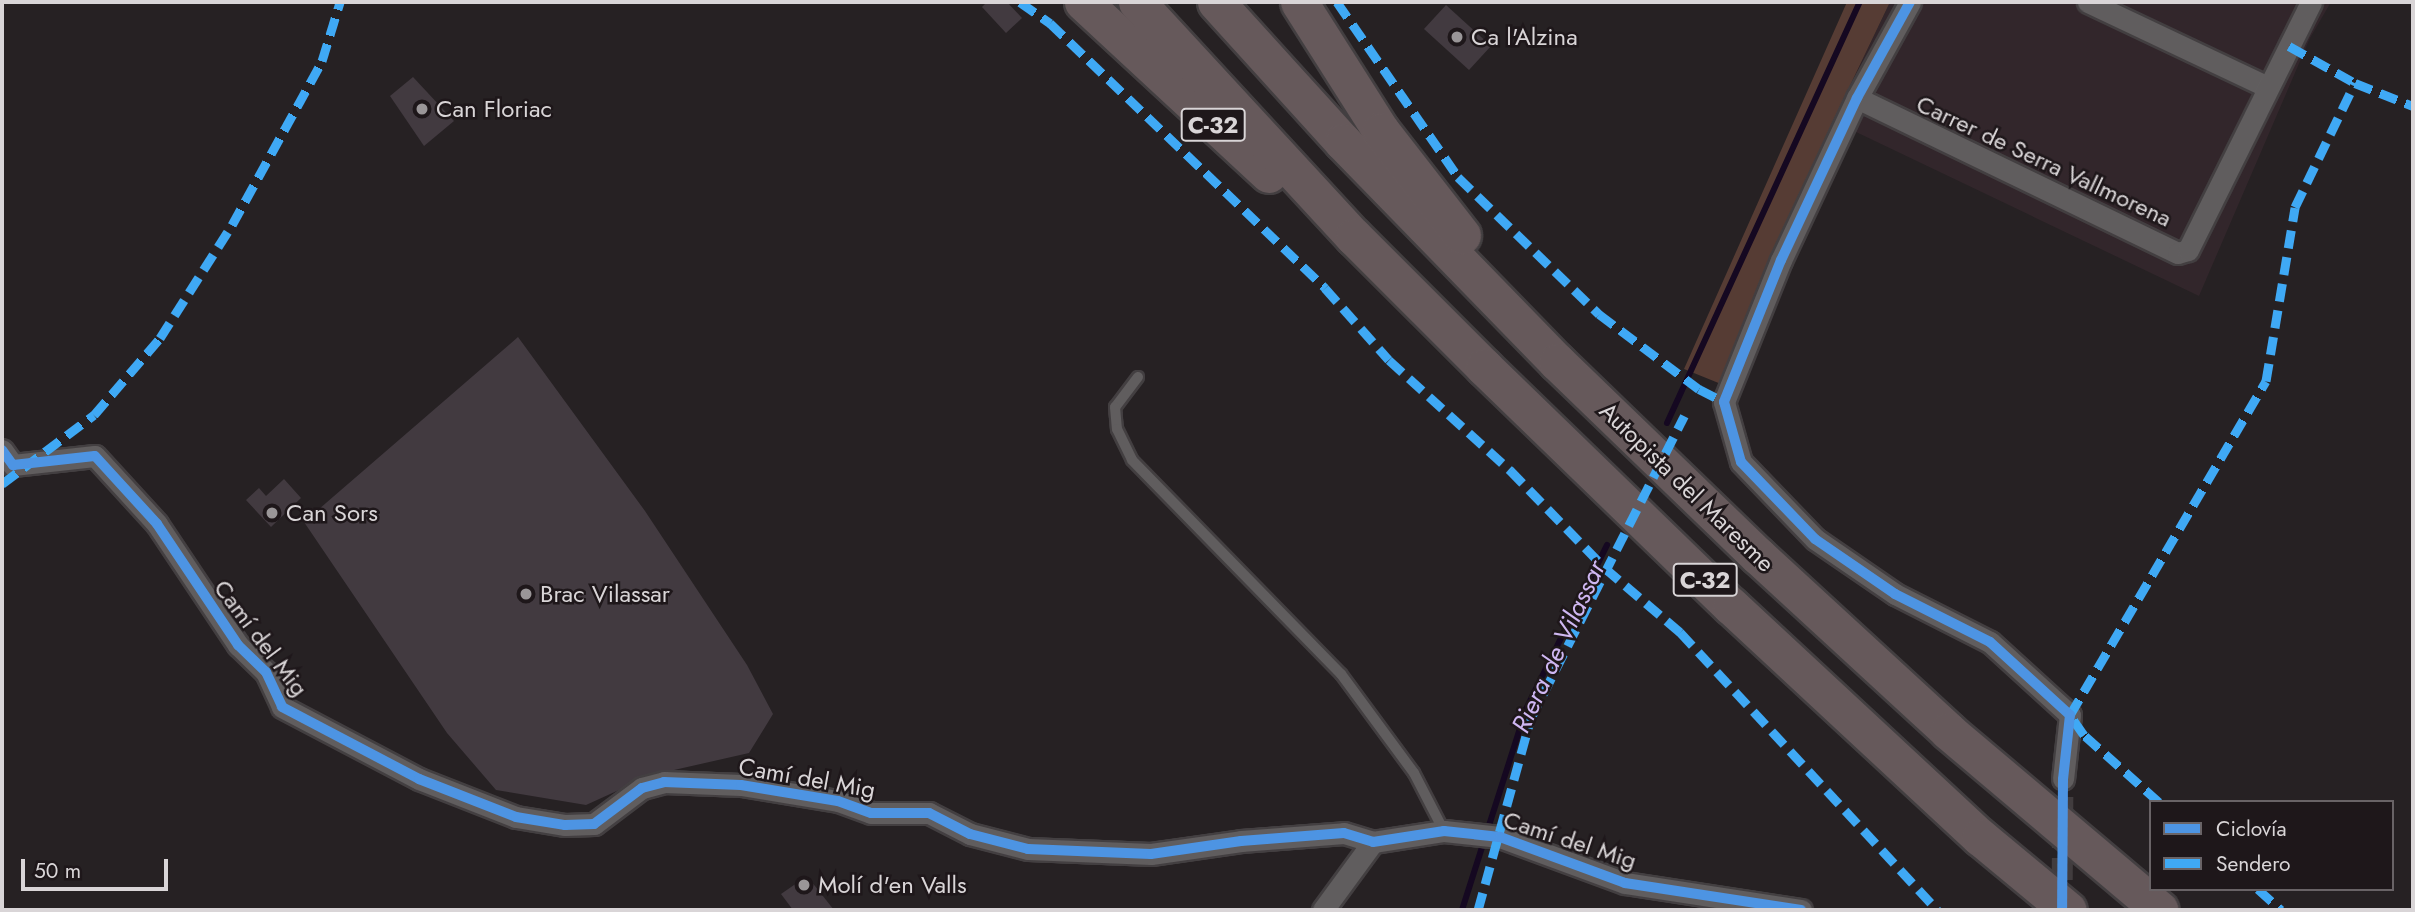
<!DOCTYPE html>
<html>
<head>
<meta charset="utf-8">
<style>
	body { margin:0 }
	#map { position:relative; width:2415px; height:912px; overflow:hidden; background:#262123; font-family:Jost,sans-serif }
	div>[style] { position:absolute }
	.built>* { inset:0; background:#32262b }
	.green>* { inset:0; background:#563c34 }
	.stream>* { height:6px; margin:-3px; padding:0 3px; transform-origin:3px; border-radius:3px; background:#150821 }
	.building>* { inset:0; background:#423a40 }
	.minor-tunnel>* { height:21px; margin-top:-10.5px; transform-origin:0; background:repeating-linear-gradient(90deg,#413c3e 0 21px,transparent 0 31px) }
	.roads { filter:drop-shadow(2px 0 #433f41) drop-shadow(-2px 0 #433f41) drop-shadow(0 2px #433f41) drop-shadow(0 -2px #433f41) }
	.service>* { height:10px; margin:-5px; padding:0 5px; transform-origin:5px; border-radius:5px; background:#605d5e }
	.minor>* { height:21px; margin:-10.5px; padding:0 10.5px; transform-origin:10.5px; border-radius:10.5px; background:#605d5e }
	.motorway>* { height:37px; margin:-18.5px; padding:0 18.5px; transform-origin:18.5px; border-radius:18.5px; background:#66595b }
	.quiet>* { height:9px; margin-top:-4.5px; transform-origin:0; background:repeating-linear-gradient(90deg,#3fa9f5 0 18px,transparent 0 27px) }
	.cycleway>* { height:10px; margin:-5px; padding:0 5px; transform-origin:5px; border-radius:5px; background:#4d94e3 }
	.dots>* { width:19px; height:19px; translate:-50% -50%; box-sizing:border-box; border:4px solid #1e171a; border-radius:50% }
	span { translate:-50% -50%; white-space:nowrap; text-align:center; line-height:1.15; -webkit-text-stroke:5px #1e171a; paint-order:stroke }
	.shield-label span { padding:2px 5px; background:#1e171a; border:2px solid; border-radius:5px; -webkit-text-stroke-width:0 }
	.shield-label { font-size:23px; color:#d9d5d7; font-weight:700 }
	.poi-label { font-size:24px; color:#d9d5d7 }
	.left { translate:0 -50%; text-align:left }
	.street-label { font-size:24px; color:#d9d5d7 }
	.water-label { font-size:26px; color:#cfb7f2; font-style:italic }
	.frame { position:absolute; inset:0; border:4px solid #d9d5d7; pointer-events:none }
	.legend { position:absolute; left:2149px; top:800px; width:245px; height:91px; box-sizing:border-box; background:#1e171a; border:2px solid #696366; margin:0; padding:9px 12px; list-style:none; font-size:21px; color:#d9d5d7 }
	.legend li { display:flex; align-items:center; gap:14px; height:35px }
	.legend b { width:35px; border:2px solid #696366 }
	.scale { position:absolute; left:21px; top:859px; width:147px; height:32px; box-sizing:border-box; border:4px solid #d9d5d7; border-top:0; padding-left:9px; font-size:21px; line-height:24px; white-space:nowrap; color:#d9d5d7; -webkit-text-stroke:5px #1e171a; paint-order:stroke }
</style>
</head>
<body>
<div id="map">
	<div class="built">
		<div style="clip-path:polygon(1890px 2px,2331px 2px,2310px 38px,2199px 296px,1833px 121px)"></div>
	</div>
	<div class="green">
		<div style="clip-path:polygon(1847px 2px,1890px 2px,1833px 121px,1721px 384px,1684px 369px)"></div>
	</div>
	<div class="stream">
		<div style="left:1667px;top:423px;width:463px;rotate:-65.4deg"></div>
		<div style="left:1462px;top:910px;width:211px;rotate:-72.3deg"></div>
		<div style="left:1526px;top:709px;width:183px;rotate:-63.7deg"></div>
	</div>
	<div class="building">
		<div style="clip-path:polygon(987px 2px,1007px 2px,1022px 18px,1006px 33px,982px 7px)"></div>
		<div style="clip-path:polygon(1446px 5px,1491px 46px,1469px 70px,1424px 29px)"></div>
		<div style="clip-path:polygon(413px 77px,454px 121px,424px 146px,390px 96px)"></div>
		<div style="clip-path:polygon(518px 337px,645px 511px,747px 665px,773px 714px,749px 753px,652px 775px,586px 805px,496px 790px,447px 733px,304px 522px)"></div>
		<div style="clip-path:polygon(284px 479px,301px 498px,271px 527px,246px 500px,259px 488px,266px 496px)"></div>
		<div style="clip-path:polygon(807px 876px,834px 910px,793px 910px,781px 894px)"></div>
	</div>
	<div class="minor-tunnel">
		<div style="left:2062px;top:910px;width:131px;rotate:-89.6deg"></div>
	</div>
	<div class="roads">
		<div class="service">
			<div style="left:1138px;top:377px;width:38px;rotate:127deg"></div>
			<div style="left:1115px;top:407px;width:22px;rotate:85deg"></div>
			<div style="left:1117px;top:429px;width:34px;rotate:64deg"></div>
			<div style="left:1132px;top:460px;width:299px;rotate:45.7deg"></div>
			<div style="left:1341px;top:674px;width:123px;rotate:53.6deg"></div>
			<div style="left:1414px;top:773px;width:65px;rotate:62.7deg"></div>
		</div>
		<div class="minor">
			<div style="left:1910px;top:2px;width:110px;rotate:118.9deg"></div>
			<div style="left:1857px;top:98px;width:179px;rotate:115.1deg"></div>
			<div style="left:1781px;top:260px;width:153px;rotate:111.9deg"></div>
			<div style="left:1724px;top:402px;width:62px;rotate:74.2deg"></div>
			<div style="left:1741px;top:462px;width:107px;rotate:46.1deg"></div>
			<div style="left:1815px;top:539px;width:97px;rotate:34.5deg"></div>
			<div style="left:1895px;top:594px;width:106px;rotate:26.8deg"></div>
			<div style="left:1990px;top:642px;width:108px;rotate:42.4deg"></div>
			<div style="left:2070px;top:715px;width:64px;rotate:96.2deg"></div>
			<div style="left:2088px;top:2px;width:197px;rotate:25.3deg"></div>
			<div style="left:1857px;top:98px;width:356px;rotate:25.8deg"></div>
			<div style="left:2178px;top:253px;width:10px;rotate:-17deg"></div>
			<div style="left:2188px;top:250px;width:277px;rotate:-63.6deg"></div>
			<div style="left:2px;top:450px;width:19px;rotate:54deg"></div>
			<div style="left:13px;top:465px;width:82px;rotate:-6.3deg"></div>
			<div style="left:95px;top:456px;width:92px;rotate:47.6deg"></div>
			<div style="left:157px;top:524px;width:146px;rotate:56.2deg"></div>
			<div style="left:238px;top:645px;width:39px;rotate:44deg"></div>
			<div style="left:266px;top:672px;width:38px;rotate:65deg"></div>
			<div style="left:282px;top:707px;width:155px;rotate:27.7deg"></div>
			<div style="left:419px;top:779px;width:104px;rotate:21.4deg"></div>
			<div style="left:516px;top:817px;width:50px;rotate:9.3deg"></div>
			<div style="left:565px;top:825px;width:29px;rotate:-2deg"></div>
			<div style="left:594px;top:824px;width:60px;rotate:-36.9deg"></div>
			<div style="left:642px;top:788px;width:23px;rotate:-15deg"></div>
			<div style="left:664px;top:782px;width:77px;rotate:2.2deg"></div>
			<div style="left:741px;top:785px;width:98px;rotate:9.4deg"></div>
			<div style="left:838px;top:801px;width:35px;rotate:20deg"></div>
			<div style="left:871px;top:813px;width:58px"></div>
			<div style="left:929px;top:813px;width:46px;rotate:27.1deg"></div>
			<div style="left:970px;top:834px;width:60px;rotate:14.5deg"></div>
			<div style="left:1028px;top:849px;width:123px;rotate:2.3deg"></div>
			<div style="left:1151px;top:854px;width:91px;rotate:-8.2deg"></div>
			<div style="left:1241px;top:841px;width:103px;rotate:-4.4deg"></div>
			<div style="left:1344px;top:833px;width:30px;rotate:17deg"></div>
			<div style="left:1373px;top:842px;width:72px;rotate:-8.8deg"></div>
			<div style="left:1444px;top:831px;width:56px;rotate:6.1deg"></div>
			<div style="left:1500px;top:837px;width:133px;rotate:20.2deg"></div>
			<div style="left:1625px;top:883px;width:178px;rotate:8.7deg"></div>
			<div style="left:1323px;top:910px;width:84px;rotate:-53.7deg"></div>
		</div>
		<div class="motorway">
			<div style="left:1083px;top:2px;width:253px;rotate:42.8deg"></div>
			<div style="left:1137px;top:2px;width:320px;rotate:47.3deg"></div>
			<div style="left:1354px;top:237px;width:184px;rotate:45deg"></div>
			<div style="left:1484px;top:367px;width:344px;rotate:44.1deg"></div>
			<div style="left:1731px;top:606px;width:340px;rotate:42.9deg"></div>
			<div style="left:1980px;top:837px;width:114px;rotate:39.7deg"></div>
			<div style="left:1216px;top:2px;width:189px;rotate:47.8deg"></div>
			<div style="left:1343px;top:142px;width:307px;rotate:45.8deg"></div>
			<div style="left:1557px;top:362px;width:279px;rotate:44deg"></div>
			<div style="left:1758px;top:556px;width:258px;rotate:42.6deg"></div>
			<div style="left:1948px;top:731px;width:277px;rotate:40.2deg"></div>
			<div style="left:1299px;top:2px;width:153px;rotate:57.6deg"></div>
			<div style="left:1381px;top:131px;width:132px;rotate:52.1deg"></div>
		</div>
	</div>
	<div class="quiet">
		<div style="left:1020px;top:2px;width:37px;rotate:35deg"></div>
		<div style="left:1050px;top:23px;width:382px;rotate:43.9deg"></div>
		<div style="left:1325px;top:288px;width:96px;rotate:48.4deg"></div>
		<div style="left:1389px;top:360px;width:164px;rotate:42.3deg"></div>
		<div style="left:1510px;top:470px;width:136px;rotate:45.9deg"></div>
		<div style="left:1605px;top:568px;width:99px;rotate:40.5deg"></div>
		<div style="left:1680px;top:632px;width:379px;rotate:47.2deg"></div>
		<div style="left:1337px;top:2px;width:213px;rotate:55.3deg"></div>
		<div style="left:1458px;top:177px;width:197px;rotate:44.2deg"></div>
		<div style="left:1599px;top:314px;width:125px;rotate:36.9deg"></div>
		<div style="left:1699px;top:389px;width:28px;rotate:27deg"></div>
		<div style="left:2289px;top:46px;width:76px;rotate:29.3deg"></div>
		<div style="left:2355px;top:83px;width:62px;rotate:21.6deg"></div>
		<div style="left:2px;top:484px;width:115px;rotate:-36.9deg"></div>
		<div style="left:94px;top:415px;width:101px;rotate:-49.4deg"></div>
		<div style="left:160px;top:338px;width:134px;rotate:-57.5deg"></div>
		<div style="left:232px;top:225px;width:187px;rotate:-61.2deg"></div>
		<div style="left:322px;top:61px;width:62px;rotate:-73deg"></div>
		<div style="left:2159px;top:802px;width:101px;rotate:-138.2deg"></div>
		<div style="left:2084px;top:735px;width:24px;rotate:-125deg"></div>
		<div style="left:2070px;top:715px;width:387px;rotate:-59.6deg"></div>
		<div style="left:2266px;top:381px;width:176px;rotate:-80.5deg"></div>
		<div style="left:2295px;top:207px;width:138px;rotate:-64.2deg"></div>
		<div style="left:2258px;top:889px;width:31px;rotate:42deg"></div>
		<div style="left:1478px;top:910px;width:199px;rotate:-74.6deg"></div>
		<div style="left:1531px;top:718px;width:339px;rotate:-63.1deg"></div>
	</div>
	<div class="cycleway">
		<div style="left:1910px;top:2px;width:110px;rotate:118.9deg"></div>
		<div style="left:1857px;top:98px;width:179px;rotate:115.1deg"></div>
		<div style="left:1781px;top:260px;width:153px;rotate:111.9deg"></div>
		<div style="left:1724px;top:402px;width:62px;rotate:74.2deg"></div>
		<div style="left:1741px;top:462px;width:107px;rotate:46.1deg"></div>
		<div style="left:1815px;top:539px;width:97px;rotate:34.5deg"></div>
		<div style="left:1895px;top:594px;width:106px;rotate:26.8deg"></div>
		<div style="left:1990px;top:642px;width:108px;rotate:42.4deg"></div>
		<div style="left:2070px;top:715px;width:64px;rotate:96.2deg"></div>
		<div style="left:2063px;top:779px;width:131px;rotate:90.4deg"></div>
		<div style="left:2px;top:450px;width:19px;rotate:54deg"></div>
		<div style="left:13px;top:465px;width:82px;rotate:-6.3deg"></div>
		<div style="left:95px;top:456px;width:92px;rotate:47.6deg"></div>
		<div style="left:157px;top:524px;width:146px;rotate:56.2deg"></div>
		<div style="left:238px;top:645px;width:39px;rotate:44deg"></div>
		<div style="left:266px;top:672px;width:38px;rotate:65deg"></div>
		<div style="left:282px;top:707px;width:155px;rotate:27.7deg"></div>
		<div style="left:419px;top:779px;width:104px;rotate:21.4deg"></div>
		<div style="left:516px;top:817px;width:50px;rotate:9.3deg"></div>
		<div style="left:565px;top:825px;width:29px;rotate:-2deg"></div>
		<div style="left:594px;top:824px;width:60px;rotate:-36.9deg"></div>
		<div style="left:642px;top:788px;width:23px;rotate:-15deg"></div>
		<div style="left:664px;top:782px;width:77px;rotate:2.2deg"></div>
		<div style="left:741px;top:785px;width:98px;rotate:9.4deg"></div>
		<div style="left:838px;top:801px;width:35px;rotate:20deg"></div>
		<div style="left:871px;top:813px;width:58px"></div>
		<div style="left:929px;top:813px;width:46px;rotate:27.1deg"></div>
		<div style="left:970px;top:834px;width:60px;rotate:14.5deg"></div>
		<div style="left:1028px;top:849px;width:123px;rotate:2.3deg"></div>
		<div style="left:1151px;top:854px;width:91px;rotate:-8.2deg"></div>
		<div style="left:1241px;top:841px;width:103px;rotate:-4.4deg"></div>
		<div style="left:1344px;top:833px;width:30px;rotate:17deg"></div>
		<div style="left:1373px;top:842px;width:72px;rotate:-8.8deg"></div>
		<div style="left:1444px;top:831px;width:56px;rotate:6.1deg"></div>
		<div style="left:1500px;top:837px;width:133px;rotate:20.2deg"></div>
		<div style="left:1625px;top:883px;width:178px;rotate:8.7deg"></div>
	</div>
	<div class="dots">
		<div style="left:1457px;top:37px;background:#9a9698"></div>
		<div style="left:422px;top:109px;background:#9a9698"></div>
		<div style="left:272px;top:513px;background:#9a9698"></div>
		<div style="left:526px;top:594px;background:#9a9698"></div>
		<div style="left:804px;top:885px;background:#9a9698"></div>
	</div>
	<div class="shield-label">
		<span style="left:1213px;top:125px">C-32</span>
		<span style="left:1705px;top:580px">C-32</span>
	</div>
	<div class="poi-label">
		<span class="left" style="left:1471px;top:37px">Ca l'Alzina</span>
		<span class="left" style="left:436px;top:109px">Can Floriac</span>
		<span class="left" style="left:286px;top:513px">Can Sors</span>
		<span class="left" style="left:540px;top:594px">Brac Vilassar</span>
		<span class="left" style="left:818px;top:885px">Molí d'en Valls</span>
	</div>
	<div class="street-label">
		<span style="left:2044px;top:161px;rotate:25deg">Carrer de Serra Vallmorena</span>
		<span style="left:1687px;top:487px;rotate:44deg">Autopista del Maresme</span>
		<span style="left:261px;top:638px;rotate:53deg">Camí del Mig</span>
		<span style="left:807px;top:778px;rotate:10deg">Camí del Mig</span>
		<span style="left:1570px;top:840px;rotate:18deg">Camí del Mig</span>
	</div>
	<div class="water-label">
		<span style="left:1559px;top:647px;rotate:-65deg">Riera de Vilassar</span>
	</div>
	<div class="frame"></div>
	<ul class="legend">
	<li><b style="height:9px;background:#4d94e3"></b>Ciclovía</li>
	<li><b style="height:9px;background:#3fa9f5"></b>Sendero</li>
	</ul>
	<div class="scale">50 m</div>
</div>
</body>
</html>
